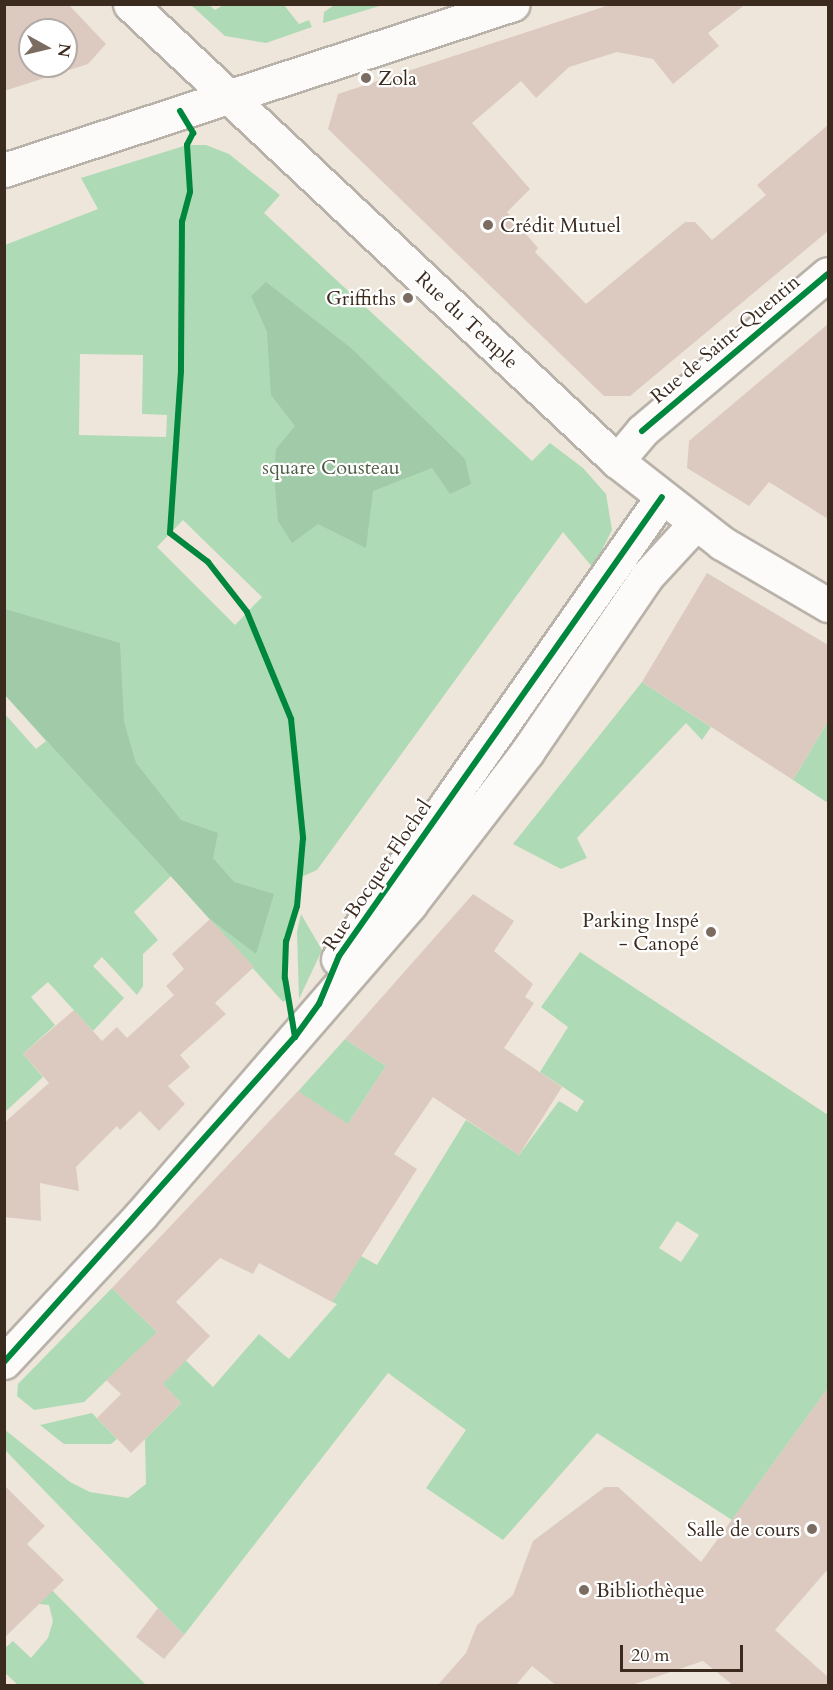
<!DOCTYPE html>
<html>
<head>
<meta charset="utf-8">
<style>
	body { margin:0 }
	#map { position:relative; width:833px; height:1690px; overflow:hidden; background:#eee6da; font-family:Cardo,serif }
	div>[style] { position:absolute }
	.green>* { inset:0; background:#aedbb6 }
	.forest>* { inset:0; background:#a1caa8 }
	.building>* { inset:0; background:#dccac0 }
	.roads { filter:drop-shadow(2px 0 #b9b2aa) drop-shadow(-2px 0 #b9b2aa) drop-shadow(0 2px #b9b2aa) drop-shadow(0 -2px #b9b2aa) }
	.minor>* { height:33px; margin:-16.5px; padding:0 16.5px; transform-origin:16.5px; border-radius:16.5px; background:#fcfbf9 }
	.tertiary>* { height:33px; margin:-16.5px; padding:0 16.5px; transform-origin:16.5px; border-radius:16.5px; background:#fcfbf9 }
	.cycleway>* { height:6px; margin:-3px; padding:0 3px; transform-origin:3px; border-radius:3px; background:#00873e }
	.dots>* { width:16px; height:16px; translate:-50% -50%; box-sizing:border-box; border:3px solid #fff; border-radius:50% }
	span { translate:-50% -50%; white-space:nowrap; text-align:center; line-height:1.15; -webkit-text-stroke:4.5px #fff; paint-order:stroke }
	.poi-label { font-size:20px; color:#3b2a1e }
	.left { translate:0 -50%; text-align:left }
	.right { translate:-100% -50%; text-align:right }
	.street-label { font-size:20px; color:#3b2a1e }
	.park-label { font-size:20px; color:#4e5c43 }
	.frame { position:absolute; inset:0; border:6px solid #3b2a1e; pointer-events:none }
	.north { position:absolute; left:18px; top:18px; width:60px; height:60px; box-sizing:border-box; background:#fff; border:2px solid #b1aaa5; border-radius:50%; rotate:98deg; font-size:16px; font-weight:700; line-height:24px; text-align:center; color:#3b2a1e }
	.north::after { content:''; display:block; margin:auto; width:21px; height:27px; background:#7a6c60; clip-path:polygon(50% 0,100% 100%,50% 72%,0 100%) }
	.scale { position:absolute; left:620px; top:1645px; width:123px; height:27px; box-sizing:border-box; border:3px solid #3b2a1e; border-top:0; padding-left:8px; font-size:18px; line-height:21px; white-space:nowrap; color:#3b2a1e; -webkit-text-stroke:4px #fff; paint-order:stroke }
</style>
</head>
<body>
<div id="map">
	<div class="green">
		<div style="clip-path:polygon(336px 4px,383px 4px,383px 5px,323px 23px,324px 12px)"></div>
		<div style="clip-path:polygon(191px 5px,209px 5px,215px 10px,223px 5px,284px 5px,299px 24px,309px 20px,312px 27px,266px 43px,225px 36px)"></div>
		<div style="clip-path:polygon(evenodd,187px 145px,206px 145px,229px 154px,280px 195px,264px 213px,532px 461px,550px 443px,583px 468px,606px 494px,612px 530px,593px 568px,563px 532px,317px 870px,301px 877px,286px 941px,288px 999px,283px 1002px,171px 876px,134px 912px,158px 940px,143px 954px,143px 986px,137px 995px,102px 957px,93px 966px,124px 998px,93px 1031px,48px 982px,31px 997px,55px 1025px,23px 1054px,43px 1077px,5px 1112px,4px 713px,36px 749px,46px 741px,5px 695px,5px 245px,98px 209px,81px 178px,187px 145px,80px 354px,143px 355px,142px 414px,167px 415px,166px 437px,79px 435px,80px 354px,187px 145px,183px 520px,262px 597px,235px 625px,157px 547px,183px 520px)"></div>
		<div style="clip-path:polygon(642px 682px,711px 727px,702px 740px,686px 723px,577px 838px,587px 858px,561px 869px,513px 844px)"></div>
		<div style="clip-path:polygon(828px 721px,828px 803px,793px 780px)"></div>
		<div style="clip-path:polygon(301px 914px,322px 950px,299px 999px,297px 932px)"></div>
		<div style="clip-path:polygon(evenodd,580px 952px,828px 1115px,828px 1388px,732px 1520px,597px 1433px,503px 1540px,426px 1488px,466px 1430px,388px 1373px,184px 1635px,5px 1450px,4px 1429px,70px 1482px,90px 1492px,128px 1498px,146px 1484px,145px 1439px,181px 1403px,134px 1354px,84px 1402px,34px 1410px,17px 1396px,18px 1384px,112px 1288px,213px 1387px,259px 1334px,289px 1359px,337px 1304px,332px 1302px,361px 1256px,377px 1265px,466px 1120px,519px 1155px,559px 1101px,577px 1112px,584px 1101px,540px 1072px,568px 1027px,541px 1007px,580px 952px,677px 1221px,699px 1235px,681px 1262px,659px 1248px,677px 1221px)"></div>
		<div style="clip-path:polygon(345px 1039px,386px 1066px,348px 1124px,284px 1107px)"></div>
		<div style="clip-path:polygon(92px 1413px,117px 1439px,111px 1444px,64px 1444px,40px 1425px)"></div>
		<div style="clip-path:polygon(24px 1562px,145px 1684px,144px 1685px,18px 1685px,5px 1673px,5px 1648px,13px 1641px,31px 1658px,48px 1638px,53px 1621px,49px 1605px,39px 1604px,5px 1569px)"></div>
	</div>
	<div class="forest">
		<div style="clip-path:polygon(266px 282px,351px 348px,465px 459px,471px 484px,450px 494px,432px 468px,373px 491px,366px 548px,318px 524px,292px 543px,278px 521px,274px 474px,276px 449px,295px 426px,271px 395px,267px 332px,251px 296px)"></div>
		<div style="clip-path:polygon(5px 609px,120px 643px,124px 722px,136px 763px,181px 820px,218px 833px,213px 858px,234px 882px,274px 894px,256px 954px,210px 919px,5px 695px)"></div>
	</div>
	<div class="building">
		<div style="clip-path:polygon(evenodd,4px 4px,68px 4px,106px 44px,88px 64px,4px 91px,4px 4px,30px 30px,66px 30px,66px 66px,30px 66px,30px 30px)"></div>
		<div style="clip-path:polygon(612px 4px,746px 4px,708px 33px,719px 46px,673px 84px,653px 59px,617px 52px,569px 67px,536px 98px,521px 81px,472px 123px,530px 189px,507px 212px,538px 248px,535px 252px,586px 304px,685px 222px,695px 222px,712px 240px,766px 195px,757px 185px,828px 125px,828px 231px,630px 396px,604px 396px,328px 129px,338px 94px)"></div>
		<div style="clip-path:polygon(828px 324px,828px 519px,769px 482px,749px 506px,687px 468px,689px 441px)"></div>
		<div style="clip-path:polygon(707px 573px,828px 645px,828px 721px,793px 780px,642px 682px)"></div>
		<div style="clip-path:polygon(473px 894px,514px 921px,494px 951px,533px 984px,525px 997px,534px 1003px,504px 1048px,562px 1087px,519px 1155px,433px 1097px,394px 1154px,417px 1169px,332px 1302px,259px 1263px,253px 1274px,220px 1258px,176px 1302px,210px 1336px,163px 1384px,181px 1403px,131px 1453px,97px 1418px,121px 1394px,106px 1380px,157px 1332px,112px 1288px,298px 1091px,348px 1124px,386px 1066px,345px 1039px)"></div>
		<div style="clip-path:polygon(210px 919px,254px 967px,215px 1003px,226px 1014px,180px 1055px,190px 1067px,168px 1086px,185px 1104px,159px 1131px,140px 1111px,120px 1130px,117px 1126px,76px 1167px,79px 1191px,40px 1183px,41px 1221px,4px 1217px,4px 1123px,49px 1083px,23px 1054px,74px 1010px,102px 1041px,117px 1027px,127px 1038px,174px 995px,166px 986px,184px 969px,172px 954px)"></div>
		<div style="clip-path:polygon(828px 1388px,828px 1569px,775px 1630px,828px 1677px,828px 1686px,734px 1686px,703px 1661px,629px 1686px,557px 1686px,532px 1666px,515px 1686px,437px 1686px,466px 1653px,477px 1625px,513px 1595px,533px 1541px,605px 1487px,618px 1487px,701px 1562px)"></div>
		<div style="clip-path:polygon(4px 1485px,45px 1526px,27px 1544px,64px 1580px,4px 1638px)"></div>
		<div style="clip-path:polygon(158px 1608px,184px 1635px,164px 1659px,136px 1637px)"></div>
	</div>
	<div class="roads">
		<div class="minor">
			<div style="left:4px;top:170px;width:535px;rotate:-18.06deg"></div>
			<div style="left:617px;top:461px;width:39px;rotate:-50deg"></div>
			<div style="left:642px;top:431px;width:243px;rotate:-40.2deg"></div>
			<div style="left:338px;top:959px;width:564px;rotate:-54.96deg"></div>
			<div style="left:4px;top:1362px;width:201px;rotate:-47deg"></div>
			<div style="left:141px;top:1215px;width:411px;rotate:-49.1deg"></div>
			<div style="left:410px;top:904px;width:192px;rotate:-52.4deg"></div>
			<div style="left:527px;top:752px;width:213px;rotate:-55.7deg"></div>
			<div style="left:647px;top:576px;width:71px;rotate:-47.3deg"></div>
		</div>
		<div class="tertiary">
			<div style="left:130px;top:4px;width:668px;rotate:43.18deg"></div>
			<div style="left:617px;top:461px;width:133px;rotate:38deg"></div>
			<div style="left:722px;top:543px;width:123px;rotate:30.3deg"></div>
		</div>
	</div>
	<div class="cycleway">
		<div style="left:180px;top:111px;width:26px;rotate:59deg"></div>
		<div style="left:193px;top:133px;width:13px;rotate:117deg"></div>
		<div style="left:187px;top:145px;width:47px;rotate:86.3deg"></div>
		<div style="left:190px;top:192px;width:30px;rotate:105deg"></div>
		<div style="left:182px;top:221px;width:150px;rotate:90.4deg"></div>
		<div style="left:181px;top:371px;width:162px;rotate:93.9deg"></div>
		<div style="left:170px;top:533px;width:48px;rotate:37.3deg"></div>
		<div style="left:208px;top:562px;width:63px;rotate:52deg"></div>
		<div style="left:247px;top:612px;width:116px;rotate:67.6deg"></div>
		<div style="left:291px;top:719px;width:120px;rotate:84.2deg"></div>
		<div style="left:303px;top:838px;width:68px;rotate:95deg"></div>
		<div style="left:297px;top:906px;width:37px;rotate:107deg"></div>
		<div style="left:286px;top:941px;width:37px;rotate:92deg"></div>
		<div style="left:285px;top:978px;width:60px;rotate:80.4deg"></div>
		<div style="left:642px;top:431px;width:243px;rotate:-40.2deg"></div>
		<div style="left:4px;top:1362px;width:436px;rotate:-48.2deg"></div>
		<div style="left:295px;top:1037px;width:41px;rotate:-54deg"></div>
		<div style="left:319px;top:1004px;width:52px;rotate:-67.4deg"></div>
		<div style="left:339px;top:956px;width:561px;rotate:-54.87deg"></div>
	</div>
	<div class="dots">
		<div style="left:366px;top:78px;background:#7a6c60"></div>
		<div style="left:488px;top:225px;background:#7a6c60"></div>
		<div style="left:408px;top:298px;background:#7a6c60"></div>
		<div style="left:711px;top:932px;background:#7a6c60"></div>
		<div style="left:812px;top:1529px;background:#7a6c60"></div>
		<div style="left:584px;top:1590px;background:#7a6c60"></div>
	</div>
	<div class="poi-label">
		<span class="left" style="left:378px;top:78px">Zola</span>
		<span class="left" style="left:500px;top:225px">Crédit Mutuel</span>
		<span class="right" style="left:396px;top:298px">Griffiths</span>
		<span class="right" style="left:699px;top:932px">Parking Inspé<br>- Canopé</span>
		<span class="right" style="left:800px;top:1529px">Salle de cours</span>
		<span class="left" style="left:596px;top:1590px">Bibliothèque</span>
	</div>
	<div class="street-label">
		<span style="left:467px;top:320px;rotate:43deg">Rue du Temple</span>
		<span style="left:725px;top:339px;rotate:-40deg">Rue de Saint-Quentin</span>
		<span style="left:377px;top:875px;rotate:-56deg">Rue Bocquet Flochel</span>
	</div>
	<div class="park-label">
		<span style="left:331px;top:467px">square Cousteau</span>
	</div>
	<div class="frame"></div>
	<div class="north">N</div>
	<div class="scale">20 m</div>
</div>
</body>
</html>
